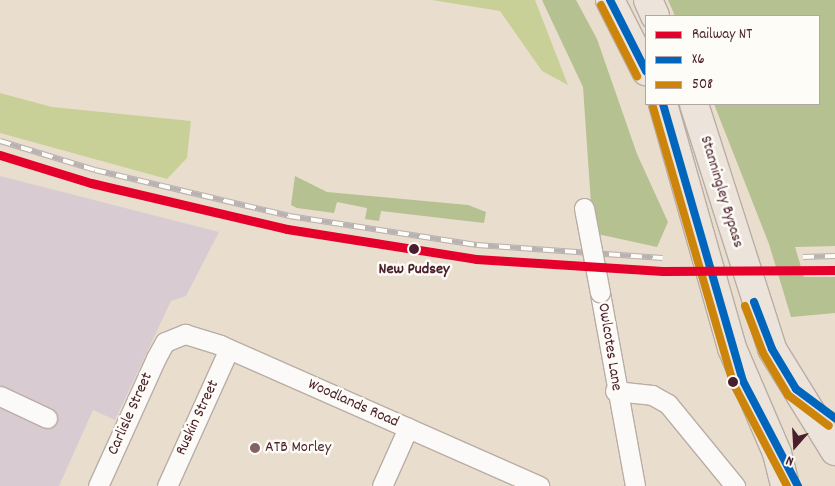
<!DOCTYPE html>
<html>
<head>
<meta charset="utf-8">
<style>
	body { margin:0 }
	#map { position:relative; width:835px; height:486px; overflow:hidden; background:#e9ddce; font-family:Dekko,sans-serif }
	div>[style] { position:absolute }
	.industrial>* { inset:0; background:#d8ccd2 }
	.green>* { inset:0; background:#c9d097 }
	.forest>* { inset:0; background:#b5c190 }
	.roads { filter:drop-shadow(1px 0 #b9ada5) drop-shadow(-1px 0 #b9ada5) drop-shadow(0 1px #b9ada5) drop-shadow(0 -1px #b9ada5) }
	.street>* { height:19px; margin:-9.5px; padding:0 9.5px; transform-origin:9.5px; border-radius:9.5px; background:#fcfaf8 }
	.highway>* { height:28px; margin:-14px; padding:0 14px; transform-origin:14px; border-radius:14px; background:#ece4db }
	.rail>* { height:5.5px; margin-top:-2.75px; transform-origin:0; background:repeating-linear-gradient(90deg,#fdfcf7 0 11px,#b9b2b2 0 22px); box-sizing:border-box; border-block:1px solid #b9b2b2 }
	.bridges { filter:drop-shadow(1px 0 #b9ada5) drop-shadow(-1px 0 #b9ada5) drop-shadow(0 1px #b9ada5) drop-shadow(0 -1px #b9ada5) }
	.street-bridge>* { height:19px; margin:-9.5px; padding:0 9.5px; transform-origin:9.5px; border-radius:9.5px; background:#fcfaf8 }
	.bus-1>* { height:8px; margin:-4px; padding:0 4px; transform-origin:4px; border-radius:4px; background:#0065bd }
	.bus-2>* { height:8px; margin:-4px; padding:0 4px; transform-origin:4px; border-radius:4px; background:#cc840b }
	.rail-1>* { height:9px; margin:-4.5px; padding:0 4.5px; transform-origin:4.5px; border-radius:4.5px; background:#e4002b }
	.dots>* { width:14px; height:14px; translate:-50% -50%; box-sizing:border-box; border:2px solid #fdfcf7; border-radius:50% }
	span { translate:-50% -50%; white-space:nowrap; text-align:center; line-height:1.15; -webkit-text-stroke:5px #fdfcf7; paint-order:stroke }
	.street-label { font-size:16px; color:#4a1f2b }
	.stop-label { font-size:16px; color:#4a1f2b; font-weight:700 }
	.poi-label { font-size:16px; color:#4a1f2b }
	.left { translate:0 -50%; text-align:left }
	.legend { position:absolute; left:645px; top:15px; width:175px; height:90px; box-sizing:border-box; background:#fdfcf7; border:1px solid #b5a4a5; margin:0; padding:6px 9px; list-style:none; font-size:15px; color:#4a1f2b }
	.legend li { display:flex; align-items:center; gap:10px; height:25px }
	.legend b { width:25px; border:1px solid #b5a4a5 }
	.north { position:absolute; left:770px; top:421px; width:50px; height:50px; -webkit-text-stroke:4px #fdfcf7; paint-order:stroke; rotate:199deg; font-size:14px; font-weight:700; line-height:20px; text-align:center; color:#4a1f2b }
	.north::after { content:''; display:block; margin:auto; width:18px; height:22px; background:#4a1f2b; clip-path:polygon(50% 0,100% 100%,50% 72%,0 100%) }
</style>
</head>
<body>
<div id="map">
	<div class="industrial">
		<div style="clip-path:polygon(0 176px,219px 232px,186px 296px,171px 301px,115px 420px,93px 410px,59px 486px,0 486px)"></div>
	</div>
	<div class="green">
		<div style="clip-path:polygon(432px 0,535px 0,568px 85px,542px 71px,500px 11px)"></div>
		<div style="clip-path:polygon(0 93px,52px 107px,191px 121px,187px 158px,167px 179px,0 133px)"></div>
	</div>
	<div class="forest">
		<div style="clip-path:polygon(542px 0,576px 0,597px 39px,637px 154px,668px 222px,657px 247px,593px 233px,583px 87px)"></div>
		<div style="clip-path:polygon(668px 0,835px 0,835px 246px,795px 247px,804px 277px,835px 277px,835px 313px,791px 317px,769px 244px,714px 104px,819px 104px,819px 16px,675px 16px)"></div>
		<div style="clip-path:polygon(295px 176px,327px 192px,468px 205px,486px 212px,484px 223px,381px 211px,379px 221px,365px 219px,367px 208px,337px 202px,334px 213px,297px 208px,291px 205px)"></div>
	</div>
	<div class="roads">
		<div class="street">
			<div style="left:600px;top:293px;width:196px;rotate:79.7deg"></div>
			<div style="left:615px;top:391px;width:37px;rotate:6deg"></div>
			<div style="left:652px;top:395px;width:18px;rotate:29deg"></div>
			<div style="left:668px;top:404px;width:106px;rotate:50.7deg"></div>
			<div style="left:0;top:396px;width:52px;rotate:25.1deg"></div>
			<div style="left:98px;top:486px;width:141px;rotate:-65.6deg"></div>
			<div style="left:156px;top:358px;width:18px;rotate:-61deg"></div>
			<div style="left:165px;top:342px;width:22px;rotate:-22deg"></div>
			<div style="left:185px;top:334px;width:37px;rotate:17deg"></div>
			<div style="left:220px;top:345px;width:349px;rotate:23.8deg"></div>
			<div style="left:167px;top:486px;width:150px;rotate:-65.7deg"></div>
			<div style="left:382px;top:486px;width:64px;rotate:-65.9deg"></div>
		</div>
		<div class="highway">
			<div style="left:610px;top:0;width:80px;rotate:63.1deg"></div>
			<div style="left:648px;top:0;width:17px;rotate:66deg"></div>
			<div style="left:663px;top:104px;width:254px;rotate:74.2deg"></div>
			<div style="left:732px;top:348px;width:114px;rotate:66.8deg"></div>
			<div style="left:777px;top:453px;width:34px;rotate:76deg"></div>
			<div style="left:694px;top:104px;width:257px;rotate:72.3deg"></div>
			<div style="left:772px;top:349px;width:120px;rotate:58.3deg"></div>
		</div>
	</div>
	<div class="rail">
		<div style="left:0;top:141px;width:99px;rotate:17deg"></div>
		<div style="left:95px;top:170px;width:199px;rotate:13.3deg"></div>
		<div style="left:289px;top:216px;width:190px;rotate:8.8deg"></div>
		<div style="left:477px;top:245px;width:186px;rotate:4deg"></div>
		<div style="left:803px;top:257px;width:32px;rotate:-2deg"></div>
	</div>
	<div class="bridges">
		<div class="street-bridge">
			<div style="left:584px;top:208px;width:86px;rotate:79.3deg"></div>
		</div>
	</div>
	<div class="bus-1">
		<div style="left:610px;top:0;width:80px;rotate:63.1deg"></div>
		<div style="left:663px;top:104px;width:288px;rotate:73.9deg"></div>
		<div style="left:743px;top:381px;width:119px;rotate:62.4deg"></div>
		<div style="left:754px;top:302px;width:50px;rotate:69deg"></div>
		<div style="left:772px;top:349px;width:47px;rotate:59deg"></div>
		<div style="left:796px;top:389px;width:49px;rotate:36.6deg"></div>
	</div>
	<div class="bus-2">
		<div style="left:601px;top:5px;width:80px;rotate:63.1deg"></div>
		<div style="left:653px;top:107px;width:290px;rotate:73.8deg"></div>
		<div style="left:734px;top:385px;width:114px;rotate:62.3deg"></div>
		<div style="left:745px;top:306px;width:50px;rotate:69deg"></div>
		<div style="left:763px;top:353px;width:49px;rotate:59.2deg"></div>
		<div style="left:788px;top:395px;width:51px;rotate:37.1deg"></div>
	</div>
	<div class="rail-1">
		<div style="left:0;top:155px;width:95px;rotate:17.1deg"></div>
		<div style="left:91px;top:183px;width:201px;rotate:13.2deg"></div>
		<div style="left:287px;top:229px;width:191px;rotate:9deg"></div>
		<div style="left:476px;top:259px;width:187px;rotate:3.7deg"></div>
		<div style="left:663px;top:271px;width:172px;rotate:-0.3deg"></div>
	</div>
	<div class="dots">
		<div style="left:414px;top:249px;background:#4a1f2b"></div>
		<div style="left:733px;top:382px;background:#4a1f2b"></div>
		<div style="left:255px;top:448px;background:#826264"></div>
	</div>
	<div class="street-label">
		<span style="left:721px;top:192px;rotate:73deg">Stanningley Bypass</span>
		<span style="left:609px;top:347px;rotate:81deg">Owlcotes Lane</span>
		<span style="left:353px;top:404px;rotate:24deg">Woodlands Road</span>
		<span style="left:131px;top:414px;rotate:-66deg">Carlisle Street</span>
		<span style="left:198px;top:418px;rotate:-65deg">Ruskin Street</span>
	</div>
	<div class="stop-label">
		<span style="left:414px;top:270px">New Pudsey</span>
	</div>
	<div class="poi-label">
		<span class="left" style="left:265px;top:448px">ATB Morley</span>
	</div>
	<ul class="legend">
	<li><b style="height:6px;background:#e4002b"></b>Railway NT</li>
	<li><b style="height:6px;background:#0065bd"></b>X6</li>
	<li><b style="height:6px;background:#cc840b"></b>508</li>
	</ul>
	<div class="north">N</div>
</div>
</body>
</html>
